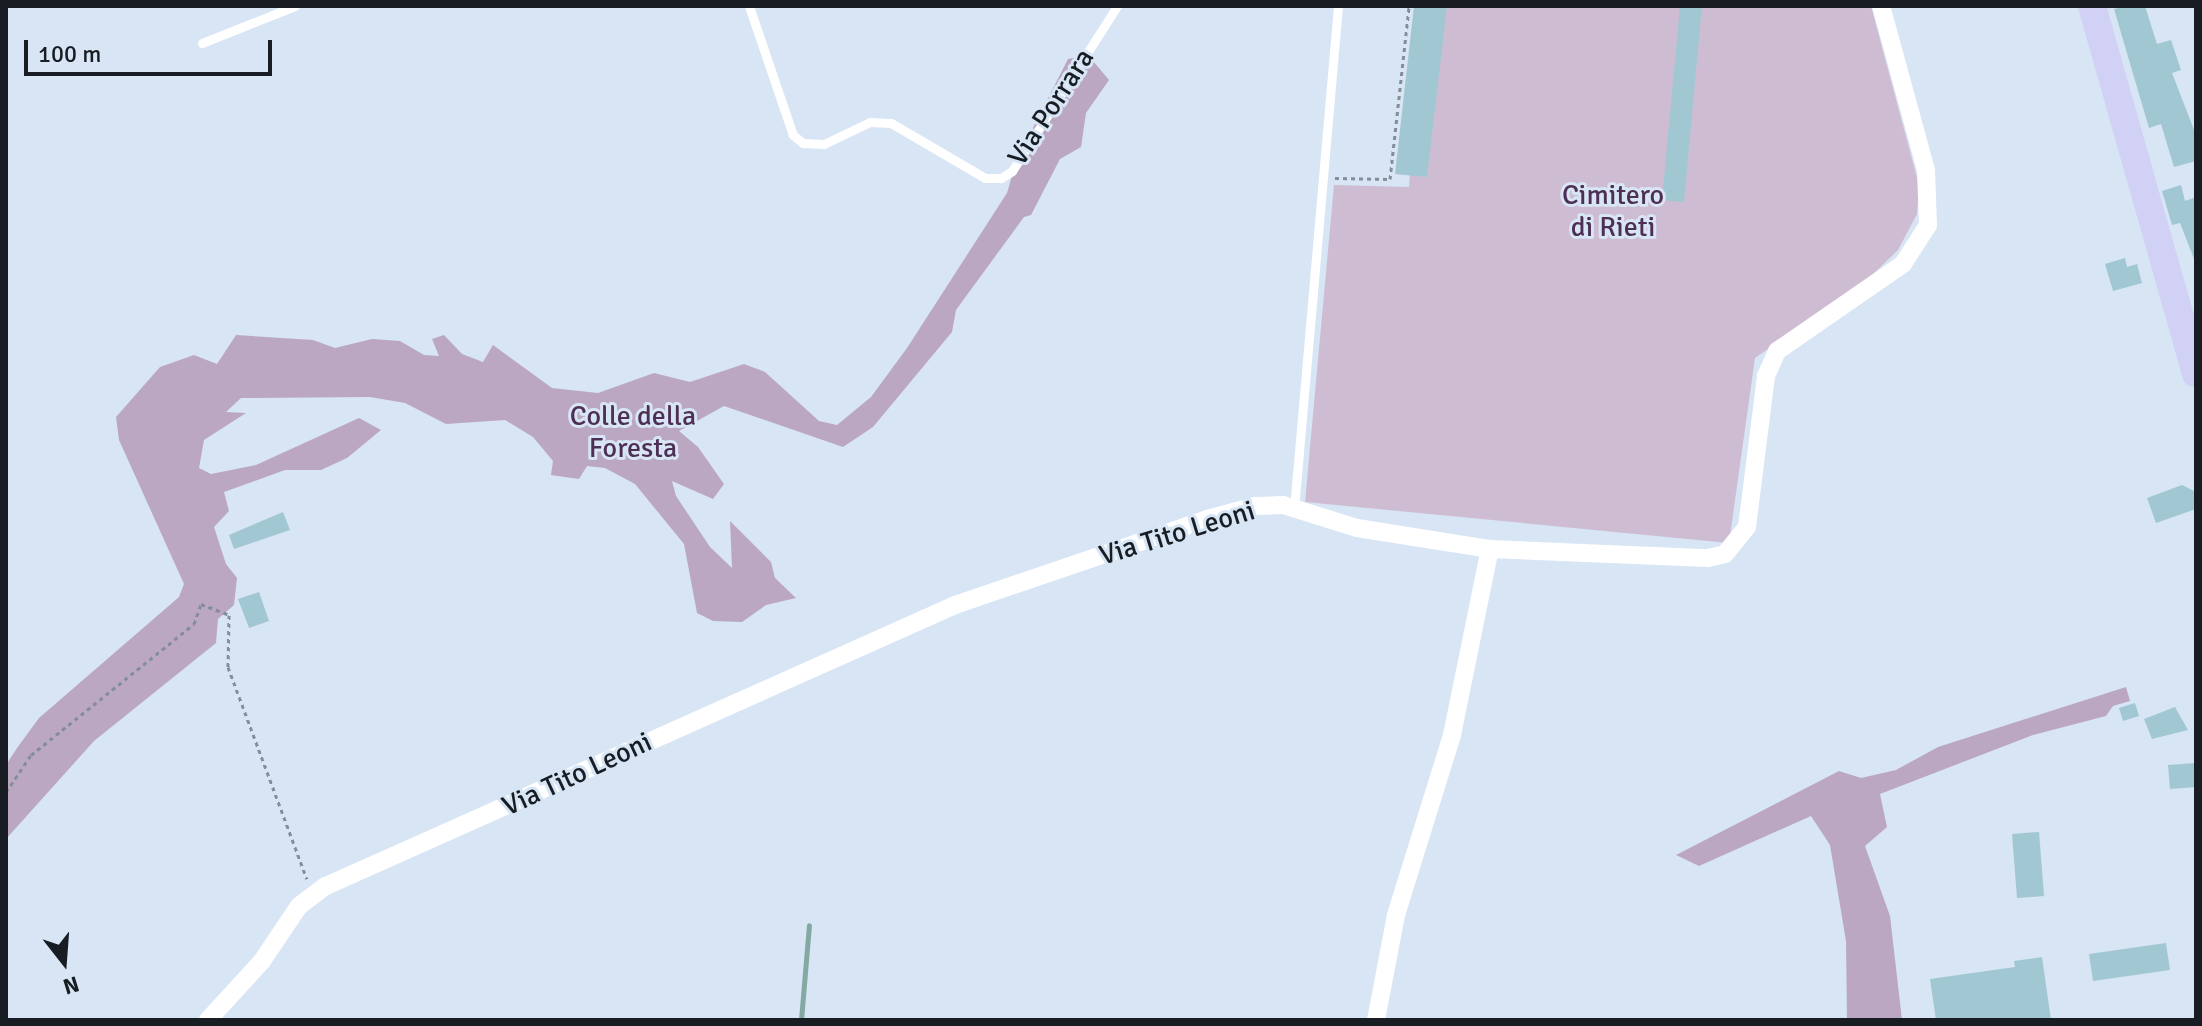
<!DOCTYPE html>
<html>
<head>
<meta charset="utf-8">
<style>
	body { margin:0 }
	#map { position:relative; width:2202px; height:1026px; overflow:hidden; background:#d7e5f5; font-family:Signika,sans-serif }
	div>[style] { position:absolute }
	.green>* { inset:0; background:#cebdd2 }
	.forest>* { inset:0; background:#bca7c2 }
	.stream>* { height:5px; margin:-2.5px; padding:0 2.5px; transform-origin:2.5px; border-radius:2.5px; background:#82a9a2 }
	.building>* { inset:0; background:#a1c7d2 }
	.path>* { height:3px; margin-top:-1.5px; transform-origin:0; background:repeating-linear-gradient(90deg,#848e99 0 4px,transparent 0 8px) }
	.lane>* { height:9px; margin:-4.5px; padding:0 4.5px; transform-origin:4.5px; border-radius:4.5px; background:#fff }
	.street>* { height:18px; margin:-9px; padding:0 9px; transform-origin:9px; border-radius:9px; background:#fff }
	.primary>* { height:28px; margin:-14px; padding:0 14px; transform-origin:14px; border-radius:14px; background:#d1d1f6 }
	span { translate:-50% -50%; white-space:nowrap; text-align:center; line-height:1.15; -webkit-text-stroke:6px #d7e5f5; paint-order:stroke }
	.street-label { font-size:28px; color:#181d23 }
	.park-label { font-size:28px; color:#4d2f55 }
	.frame { position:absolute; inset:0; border:8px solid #181d23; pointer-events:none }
	.north { position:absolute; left:24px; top:922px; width:80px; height:80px; -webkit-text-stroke:6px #d7e5f5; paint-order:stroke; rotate:163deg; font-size:22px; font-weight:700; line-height:32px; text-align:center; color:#181d23 }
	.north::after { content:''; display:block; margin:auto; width:28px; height:36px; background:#181d23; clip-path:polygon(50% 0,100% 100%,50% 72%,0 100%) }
	.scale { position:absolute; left:24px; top:40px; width:248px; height:36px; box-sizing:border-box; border:4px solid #181d23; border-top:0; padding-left:10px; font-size:24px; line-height:28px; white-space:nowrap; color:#181d23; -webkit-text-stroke:6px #d7e5f5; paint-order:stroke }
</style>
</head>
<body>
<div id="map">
	<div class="green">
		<div style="clip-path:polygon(1420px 6px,1871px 6px,1919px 185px,1917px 214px,1898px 250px,1868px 279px,1755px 358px,1729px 543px,1305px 502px,1334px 185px,1409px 187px)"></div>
	</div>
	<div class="forest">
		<div style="clip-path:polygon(1088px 55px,1109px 80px,1086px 113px,1081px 147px,1060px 159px,1031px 215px,1024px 217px,956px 310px,952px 332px,873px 427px,843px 447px,724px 406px,679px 431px,698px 447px,724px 484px,713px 499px,672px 481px,676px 496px,710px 547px,732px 568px,730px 521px,771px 562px,775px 578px,796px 598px,766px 605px,742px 622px,713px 621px,697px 613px,684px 544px,635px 484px,605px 468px,587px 466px,579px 479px,551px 475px,553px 461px,533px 437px,505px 420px,446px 424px,405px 403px,370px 397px,241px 398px,226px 412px,246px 413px,204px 440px,199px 468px,211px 474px,256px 465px,359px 418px,381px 430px,347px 458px,321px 470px,285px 470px,224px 492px,229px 511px,214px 527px,226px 564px,237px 578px,234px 605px,218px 619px,216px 643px,94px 741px,6px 839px,6px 765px,17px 748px,39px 718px,179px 597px,184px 584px,119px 440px,116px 417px,160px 367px,194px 355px,217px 364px,236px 335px,313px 340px,335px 348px,372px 339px,400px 341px,424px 355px,439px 356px,432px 339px,444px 335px,462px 354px,483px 362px,493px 345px,552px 388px,598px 393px,654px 373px,690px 382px,744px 364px,765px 372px,819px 421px,837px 425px,871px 397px,907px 348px,1007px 193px,1017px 159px,1068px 59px)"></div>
		<div style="clip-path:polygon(2126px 687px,2130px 701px,2113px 706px,2106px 716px,2033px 735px,1880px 794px,1887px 827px,1865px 846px,1890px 916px,1902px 1020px,1847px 1020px,1846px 941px,1830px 845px,1811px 816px,1699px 866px,1676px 855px,1839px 771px,1861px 778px,1896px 770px,1938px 747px)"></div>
	</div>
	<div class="stream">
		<div style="left:801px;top:1020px;width:95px;rotate:-85.2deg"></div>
	</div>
	<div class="building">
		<div style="clip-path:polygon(1414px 6px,1447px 6px,1427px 177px,1395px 174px)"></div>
		<div style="clip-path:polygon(1680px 6px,1702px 6px,1684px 202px,1662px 200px)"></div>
		<div style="clip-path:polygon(2125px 6px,2145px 6px,2157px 44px,2171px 40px,2181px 70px,2172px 73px,2196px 135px,2196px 161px,2174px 167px,2161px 124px,2149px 128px,2114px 9px)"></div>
		<div style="clip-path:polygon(2181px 185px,2185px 201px,2196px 197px,2196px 264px,2180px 223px,2172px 225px,2162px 191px)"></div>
		<div style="clip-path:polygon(2125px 258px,2127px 267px,2137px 264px,2142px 283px,2113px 291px,2105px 264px)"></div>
		<div style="clip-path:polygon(2182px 485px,2196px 492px,2196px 509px,2156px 523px,2147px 498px)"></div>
		<div style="clip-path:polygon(283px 512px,290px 530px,234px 549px,229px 535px)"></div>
		<div style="clip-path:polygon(259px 592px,269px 621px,249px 628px,238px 599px)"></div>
		<div style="clip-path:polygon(2135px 703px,2139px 716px,2123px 721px,2119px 708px)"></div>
		<div style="clip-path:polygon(2175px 707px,2188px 730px,2152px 739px,2144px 719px)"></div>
		<div style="clip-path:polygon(2196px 763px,2196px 787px,2170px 789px,2168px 765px)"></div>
		<div style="clip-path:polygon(2039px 832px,2044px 896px,2017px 898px,2012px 834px)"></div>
		<div style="clip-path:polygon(2166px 943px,2170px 970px,2093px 981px,2089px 954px)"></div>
		<div style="clip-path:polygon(2042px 957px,2051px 1020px,1936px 1020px,1930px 979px,2015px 967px,2014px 961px)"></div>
	</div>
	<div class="path">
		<div style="left:1335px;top:178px;width:55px;rotate:1deg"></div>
		<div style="left:1390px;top:179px;width:174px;rotate:-83.7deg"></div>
		<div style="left:6px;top:792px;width:45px;rotate:-56deg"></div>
		<div style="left:31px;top:755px;width:209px;rotate:-38.8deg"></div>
		<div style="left:194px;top:624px;width:21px;rotate:-71deg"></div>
		<div style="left:201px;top:604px;width:30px;rotate:21deg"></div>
		<div style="left:229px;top:615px;width:52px;rotate:91.1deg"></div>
		<div style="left:228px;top:667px;width:226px;rotate:69.6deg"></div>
	</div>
	<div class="lane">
		<div style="left:749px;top:6px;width:136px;rotate:71.2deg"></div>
		<div style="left:793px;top:135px;width:13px;rotate:39deg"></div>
		<div style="left:803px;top:143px;width:21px;rotate:3deg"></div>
		<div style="left:824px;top:144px;width:51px;rotate:-25.6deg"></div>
		<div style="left:870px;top:122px;width:21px;rotate:3deg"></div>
		<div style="left:891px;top:123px;width:109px;rotate:30.3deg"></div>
		<div style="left:985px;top:178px;width:16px"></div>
		<div style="left:1001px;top:178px;width:13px;rotate:-32deg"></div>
		<div style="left:1012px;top:171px;width:196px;rotate:-57.5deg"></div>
		<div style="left:202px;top:43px;width:100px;rotate:-21.7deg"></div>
		<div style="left:1294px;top:509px;width:505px;rotate:-85deg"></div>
	</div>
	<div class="street">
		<div style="left:208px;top:1020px;width:80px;rotate:-47.5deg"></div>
		<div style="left:262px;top:961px;width:66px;rotate:-56.1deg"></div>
		<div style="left:299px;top:906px;width:34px;rotate:-37deg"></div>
		<div style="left:326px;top:886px;width:689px;rotate:-24.07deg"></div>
		<div style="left:955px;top:605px;width:266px;rotate:-18.8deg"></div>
		<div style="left:1207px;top:519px;width:50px;rotate:-15.2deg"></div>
		<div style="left:1255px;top:506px;width:28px;rotate:-2deg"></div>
		<div style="left:1283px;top:505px;width:77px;rotate:17.3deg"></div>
		<div style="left:1357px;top:528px;width:135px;rotate:9deg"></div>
		<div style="left:1490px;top:549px;width:218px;rotate:2.4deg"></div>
		<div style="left:1708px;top:558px;width:17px;rotate:-13deg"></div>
		<div style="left:1725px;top:554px;width:35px;rotate:-51deg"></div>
		<div style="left:1747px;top:527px;width:152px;rotate:-82.8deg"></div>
		<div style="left:1766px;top:376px;width:27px;rotate:-66deg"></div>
		<div style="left:1777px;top:351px;width:153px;rotate:-34.6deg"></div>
		<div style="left:1903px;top:264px;width:46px;rotate:-57.3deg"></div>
		<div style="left:1928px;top:225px;width:55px;rotate:-92.1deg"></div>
		<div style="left:1926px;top:170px;width:170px;rotate:-105.3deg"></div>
		<div style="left:1376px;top:1020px;width:107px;rotate:-79.2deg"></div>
		<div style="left:1396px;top:915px;width:189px;rotate:-72.7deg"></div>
		<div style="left:1452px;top:735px;width:190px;rotate:-78.5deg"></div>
	</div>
	<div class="primary">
		<div style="left:2092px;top:6px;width:382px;rotate:74.2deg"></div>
	</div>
	<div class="street-label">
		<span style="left:1051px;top:107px;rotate:-57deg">Via Porrara</span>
		<span style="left:1177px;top:533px;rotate:-17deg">Via Tito Leoni</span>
		<span style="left:577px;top:774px;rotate:-25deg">Via Tito Leoni</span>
	</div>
	<div class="park-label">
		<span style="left:1613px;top:211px">Cimitero<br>di Rieti</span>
		<span style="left:633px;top:432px">Colle della<br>Foresta</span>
	</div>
	<div class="frame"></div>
	<div class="north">N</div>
	<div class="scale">100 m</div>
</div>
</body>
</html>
